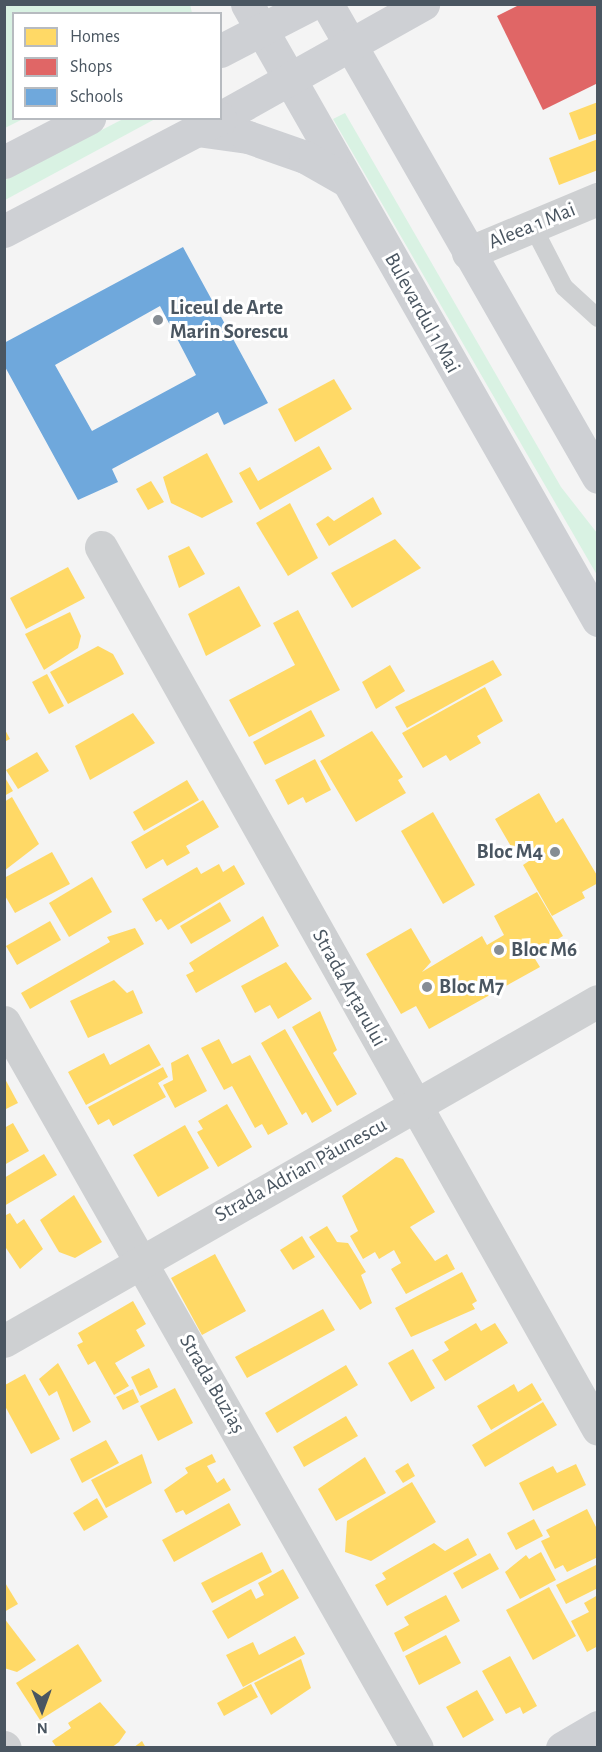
<!DOCTYPE html>
<html>
<head>
<meta charset="utf-8">
<style>
	body { margin:0 }
	#map { position:relative; width:602px; height:1752px; overflow:hidden; background:#f4f4f4; font-family:"Alegreya Sans",sans-serif }
	div>[style] { position:absolute }
	.green>* { inset:0; background:#d9f2e3 }
	.homes>* { inset:0; background:#ffd966 }
	.shops>* { inset:0; background:#e06666 }
	.schools>* { inset:0; background:#6fa8dc }
	.lane>* { height:18px; margin:-9px; padding:0 9px; transform-origin:9px; border-radius:9px; background:#ced0d2 }
	.street>* { height:33px; margin:-16.5px; padding:0 16.5px; transform-origin:16.5px; border-radius:16.5px; background:#ced0d2 }
	.secondary>* { height:33px; margin:-16.5px; padding:0 16.5px; transform-origin:16.5px; border-radius:16.5px; background:#ced0d4 }
	.dots>* { width:16px; height:16px; translate:-50% -50%; box-sizing:border-box; border:3px solid #fff; border-radius:50% }
	span { translate:-50% -50%; white-space:nowrap; text-align:center; line-height:1.15; -webkit-text-stroke:6px #fff; paint-order:stroke }
	.street-label { font-size:21px; color:#4a5661 }
	.poi-label { font-size:21px; color:#4a5661; font-weight:700 }
	.left { translate:0 -50%; text-align:left }
	.right { translate:-100% -50%; text-align:right }
	.frame { position:absolute; inset:0; border:6px solid #4a5661; pointer-events:none }
	.legend { position:absolute; left:12px; top:12px; width:210px; height:108px; box-sizing:border-box; background:#fff; border:2px solid #b7bbc0; margin:0; padding:8px 10px; list-style:none; font-size:18px; color:#4a5661 }
	.legend li { display:flex; align-items:center; gap:12px; height:30px }
	.legend b { width:30px; border:2px solid #b7bbc0 }
	.north { position:absolute; left:12px; top:1680px; width:60px; height:60px; -webkit-text-stroke:4px #fff; paint-order:stroke; rotate:179deg; font-size:16px; font-weight:700; line-height:24px; text-align:center; color:#4a5661 }
	.north::after { content:''; display:block; margin:auto; width:21px; height:27px; background:#4a5661; clip-path:polygon(50% 0,100% 100%,50% 72%,0 100%) }
</style>
</head>
<body>
<div id="map">
	<div class="green">
		<div style="clip-path:polygon(5px 4px,190px 4px,192px 13px,14px 14px,14px 118px,23px 119px,5px 128px)"></div>
		<div style="clip-path:polygon(345px 113px,561px 487px,597px 533px,597px 575px,333px 119px)"></div>
		<div style="clip-path:polygon(123px 119px,155px 119px,5px 200px,5px 180px)"></div>
	</div>
	<div class="homes">
		<div style="clip-path:polygon(598px 102px,598px 133px,579px 140px,569px 113px)"></div>
		<div style="clip-path:polygon(598px 139px,598px 170px,559px 185px,549px 158px)"></div>
		<div style="clip-path:polygon(334px 379px,352px 409px,295px 442px,278px 409px)"></div>
		<div style="clip-path:polygon(319px 446px,332px 469px,260px 510px,239px 473px,250px 467px,258px 481px)"></div>
		<div style="clip-path:polygon(207px 453px,233px 502px,202px 518px,171px 503px,163px 477px)"></div>
		<div style="clip-path:polygon(151px 481px,164px 502px,148px 510px,136px 489px)"></div>
		<div style="clip-path:polygon(373px 497px,382px 514px,329px 546px,316px 524px,328px 516px,334px 521px)"></div>
		<div style="clip-path:polygon(290px 503px,318px 558px,288px 576px,256px 523px)"></div>
		<div style="clip-path:polygon(395px 539px,421px 568px,352px 608px,331px 573px)"></div>
		<div style="clip-path:polygon(189px 546px,205px 574px,179px 588px,168px 556px)"></div>
		<div style="clip-path:polygon(68px 567px,85px 598px,26px 629px,10px 598px)"></div>
		<div style="clip-path:polygon(239px 586px,261px 626px,206px 656px,188px 614px)"></div>
		<div style="clip-path:polygon(298px 610px,340px 690px,249px 737px,229px 700px,295px 665px,273px 623px)"></div>
		<div style="clip-path:polygon(70px 612px,81px 636px,78px 648px,44px 670px,25px 634px)"></div>
		<div style="clip-path:polygon(98px 646px,113px 654px,124px 674px,68px 704px,50px 672px)"></div>
		<div style="clip-path:polygon(493px 660px,502px 675px,407px 728px,395px 707px)"></div>
		<div style="clip-path:polygon(390px 665px,405px 691px,376px 709px,362px 682px)"></div>
		<div style="clip-path:polygon(47px 674px,64px 706px,49px 714px,32px 682px)"></div>
		<div style="clip-path:polygon(485px 687px,503px 721px,477px 736px,481px 743px,450px 761px,446px 755px,423px 768px,402px 733px)"></div>
		<div style="clip-path:polygon(311px 710px,325px 736px,265px 765px,253px 742px)"></div>
		<div style="clip-path:polygon(133px 713px,155px 743px,90px 780px,75px 746px)"></div>
		<div style="clip-path:polygon(4px 728px,10px 739px,4px 742px)"></div>
		<div style="clip-path:polygon(372px 731px,403px 777px,398px 780px,406px 793px,356px 822px,320px 761px)"></div>
		<div style="clip-path:polygon(37px 752px,49px 771px,18px 789px,6px 770px)"></div>
		<div style="clip-path:polygon(315px 759px,331px 790px,306px 803px,303px 797px,288px 805px,275px 780px)"></div>
		<div style="clip-path:polygon(4px 776px,13px 791px,4px 796px)"></div>
		<div style="clip-path:polygon(187px 780px,199px 800px,144px 831px,133px 812px)"></div>
		<div style="clip-path:polygon(539px 793px,556px 823px,563px 818px,598px 877px,598px 883px,582px 892px,585px 898px,552px 916px,523px 865px,532px 859px,526px 849px,516px 855px,495px 819px)"></div>
		<div style="clip-path:polygon(12px 797px,39px 844px,4px 871px,4px 802px)"></div>
		<div style="clip-path:polygon(203px 800px,219px 827px,186px 846px,190px 853px,167px 866px,163px 859px,146px 869px,131px 842px)"></div>
		<div style="clip-path:polygon(433px 812px,475px 885px,443px 904px,401px 831px)"></div>
		<div style="clip-path:polygon(52px 852px,70px 884px,15px 913px,4px 894px,4px 878px)"></div>
		<div style="clip-path:polygon(219px 864px,223px 872px,234px 865px,245px 884px,168px 930px,161px 919px,156px 922px,142px 899px,197px 867px,201px 874px)"></div>
		<div style="clip-path:polygon(92px 877px,112px 912px,69px 937px,49px 903px)"></div>
		<div style="clip-path:polygon(537px 892px,563px 936px,532px 954px,540px 967px,429px 1029px,416px 1006px,401px 1014px,366px 954px,411px 928px,431px 962px,422px 972px,482px 936px,487px 945px,504px 935px,494px 916px)"></div>
		<div style="clip-path:polygon(220px 902px,231px 921px,191px 944px,180px 926px)"></div>
		<div style="clip-path:polygon(263px 916px,279px 946px,196px 993px,186px 975px,194px 971px,189px 963px)"></div>
		<div style="clip-path:polygon(50px 921px,61px 940px,17px 965px,6px 946px)"></div>
		<div style="clip-path:polygon(135px 928px,144px 944px,30px 1009px,21px 993px,110px 942px,107px 937px)"></div>
		<div style="clip-path:polygon(286px 962px,312px 999px,278px 1019px,270px 1005px,255px 1013px,241px 986px)"></div>
		<div style="clip-path:polygon(114px 980px,127px 993px,133px 990px,143px 1013px,88px 1038px,70px 1001px)"></div>
		<div style="clip-path:polygon(320px 1011px,337px 1050px,333px 1053px,357px 1094px,337px 1106px,292px 1027px)"></div>
		<div style="clip-path:polygon(285px 1029px,332px 1111px,312px 1123px,306px 1112px,302px 1115px,261px 1043px)"></div>
		<div style="clip-path:polygon(219px 1039px,232px 1064px,250px 1055px,288px 1124px,268px 1135px,262px 1124px,255px 1128px,232px 1086px,224px 1090px,201px 1048px)"></div>
		<div style="clip-path:polygon(149px 1044px,161px 1065px,86px 1105px,68px 1072px,104px 1053px,110px 1065px)"></div>
		<div style="clip-path:polygon(188px 1054px,207px 1091px,175px 1108px,163px 1085px,173px 1080px,171px 1063px)"></div>
		<div style="clip-path:polygon(163px 1067px,168px 1077px,158px 1083px,166px 1097px,113px 1126px,109px 1119px,98px 1125px,88px 1107px)"></div>
		<div style="clip-path:polygon(4px 1077px,18px 1103px,4px 1110px)"></div>
		<div style="clip-path:polygon(227px 1104px,252px 1147px,218px 1167px,197px 1132px,203px 1129px,198px 1121px)"></div>
		<div style="clip-path:polygon(13px 1123px,29px 1151px,4px 1165px,4px 1128px)"></div>
		<div style="clip-path:polygon(185px 1125px,209px 1168px,158px 1197px,133px 1155px)"></div>
		<div style="clip-path:polygon(44px 1154px,57px 1175px,4px 1206px,4px 1178px)"></div>
		<div style="clip-path:polygon(396px 1157px,403px 1159px,435px 1212px,410px 1227px,435px 1261px,447px 1254px,455px 1269px,406px 1294px,391px 1269px,401px 1263px,394px 1250px,379px 1259px,375px 1252px,363px 1259px,350px 1236px,358px 1231px,342px 1196px)"></div>
		<div style="clip-path:polygon(74px 1195px,102px 1242px,75px 1258px,59px 1252px,40px 1220px)"></div>
		<div style="clip-path:polygon(10px 1213px,17px 1224px,24px 1219px,43px 1249px,20px 1269px,4px 1245px,4px 1216px)"></div>
		<div style="clip-path:polygon(327px 1226px,337px 1242px,348px 1243px,366px 1272px,361px 1275px,372px 1303px,360px 1310px,309px 1237px)"></div>
		<div style="clip-path:polygon(302px 1236px,315px 1257px,293px 1270px,280px 1250px)"></div>
		<div style="clip-path:polygon(215px 1254px,246px 1311px,202px 1335px,171px 1278px)"></div>
		<div style="clip-path:polygon(462px 1272px,477px 1301px,472px 1304px,475px 1309px,411px 1337px,395px 1308px)"></div>
		<div style="clip-path:polygon(133px 1301px,146px 1324px,136px 1330px,145px 1346px,115px 1363px,129px 1386px,114px 1395px,95px 1361px,88px 1365px,77px 1345px,83px 1342px,78px 1333px)"></div>
		<div style="clip-path:polygon(323px 1309px,335px 1330px,247px 1378px,235px 1357px)"></div>
		<div style="clip-path:polygon(476px 1323px,481px 1331px,495px 1323px,508px 1343px,445px 1381px,432px 1360px,449px 1350px,444px 1342px)"></div>
		<div style="clip-path:polygon(413px 1349px,435px 1388px,411px 1402px,388px 1363px)"></div>
		<div style="clip-path:polygon(58px 1363px,91px 1422px,73px 1432px,57px 1391px,49px 1396px,39px 1379px)"></div>
		<div style="clip-path:polygon(346px 1365px,358px 1385px,277px 1433px,265px 1413px)"></div>
		<div style="clip-path:polygon(149px 1368px,158px 1387px,140px 1396px,131px 1377px)"></div>
		<div style="clip-path:polygon(25px 1374px,60px 1439px,31px 1454px,5px 1406px,5px 1385px)"></div>
		<div style="clip-path:polygon(532px 1383px,542px 1400px,491px 1430px,477px 1406px,514px 1384px,518px 1392px)"></div>
		<div style="clip-path:polygon(175px 1388px,193px 1423px,158px 1441px,140px 1406px)"></div>
		<div style="clip-path:polygon(133px 1389px,139px 1402px,123px 1410px,116px 1397px)"></div>
		<div style="clip-path:polygon(543px 1402px,557px 1425px,485px 1467px,472px 1445px)"></div>
		<div style="clip-path:polygon(346px 1416px,358px 1436px,304px 1467px,293px 1447px)"></div>
		<div style="clip-path:polygon(106px 1440px,119px 1463px,82px 1483px,70px 1459px)"></div>
		<div style="clip-path:polygon(142px 1454px,152px 1483px,106px 1508px,91px 1480px)"></div>
		<div style="clip-path:polygon(212px 1454px,216px 1462px,207px 1466px,217px 1483px,224px 1478px,231px 1490px,186px 1515px,183px 1510px,176px 1513px,164px 1490px,188px 1473px,185px 1468px)"></div>
		<div style="clip-path:polygon(365px 1457px,386px 1493px,336px 1521px,318px 1489px)"></div>
		<div style="clip-path:polygon(408px 1463px,415px 1476px,403px 1483px,395px 1471px)"></div>
		<div style="clip-path:polygon(576px 1464px,586px 1485px,533px 1511px,519px 1483px,553px 1466px,557px 1473px)"></div>
		<div style="clip-path:polygon(412px 1482px,436px 1522px,371px 1561px,345px 1552px,347px 1521px)"></div>
		<div style="clip-path:polygon(97px 1498px,108px 1517px,84px 1531px,73px 1513px)"></div>
		<div style="clip-path:polygon(229px 1503px,241px 1525px,174px 1562px,162px 1540px)"></div>
		<div style="clip-path:polygon(587px 1509px,598px 1531px,598px 1557px,567px 1572px,563px 1565px,555px 1569px,541px 1541px,550px 1537px,546px 1530px)"></div>
		<div style="clip-path:polygon(534px 1519px,543px 1536px,516px 1550px,507px 1533px)"></div>
		<div style="clip-path:polygon(468px 1538px,477px 1555px,387px 1606px,375px 1585px,386px 1579px,382px 1573px,434px 1543px,445px 1551px)"></div>
		<div style="clip-path:polygon(262px 1552px,272px 1572px,212px 1603px,201px 1583px)"></div>
		<div style="clip-path:polygon(541px 1552px,556px 1580px,520px 1599px,505px 1572px,526px 1555px,529px 1559px)"></div>
		<div style="clip-path:polygon(490px 1553px,499px 1569px,462px 1589px,453px 1573px)"></div>
		<div style="clip-path:polygon(598px 1564px,598px 1588px,566px 1604px,556px 1585px)"></div>
		<div style="clip-path:polygon(283px 1569px,299px 1598px,228px 1639px,212px 1611px,251px 1589px,256px 1599px,264px 1595px,258px 1583px)"></div>
		<div style="clip-path:polygon(4px 1581px,18px 1604px,4px 1612px)"></div>
		<div style="clip-path:polygon(549px 1587px,576px 1636px,533px 1660px,506px 1610px)"></div>
		<div style="clip-path:polygon(446px 1595px,460px 1621px,403px 1652px,394px 1633px,409px 1625px,404px 1617px)"></div>
		<div style="clip-path:polygon(598px 1595px,598px 1646px,587px 1652px,571px 1621px,589px 1612px,584px 1603px)"></div>
		<div style="clip-path:polygon(4px 1618px,36px 1660px,17px 1672px,4px 1668px)"></div>
		<div style="clip-path:polygon(446px 1635px,461px 1663px,419px 1685px,405px 1656px)"></div>
		<div style="clip-path:polygon(295px 1636px,305px 1654px,243px 1687px,226px 1655px,253px 1642px,259px 1655px)"></div>
		<div style="clip-path:polygon(78px 1644px,102px 1681px,40px 1720px,16px 1683px)"></div>
		<div style="clip-path:polygon(510px 1656px,537px 1706px,523px 1714px,520px 1707px,506px 1714px,482px 1671px)"></div>
		<div style="clip-path:polygon(301px 1659px,311px 1688px,271px 1715px,254px 1683px)"></div>
		<div style="clip-path:polygon(251px 1684px,258px 1697px,224px 1716px,217px 1703px)"></div>
		<div style="clip-path:polygon(477px 1690px,494px 1720px,463px 1738px,446px 1707px)"></div>
		<div style="clip-path:polygon(100px 1702px,126px 1732px,119px 1742px,111px 1748px,57px 1748px,52px 1741px,71px 1728px,68px 1723px)"></div>
		<div style="clip-path:polygon(142px 1741px,146px 1748px,133px 1748px)"></div>
	</div>
	<div class="shops">
		<div style="clip-path:polygon(521px 4px,598px 4px,598px 83px,543px 110px,497px 16px)"></div>
	</div>
	<div class="schools">
		<div style="clip-path:polygon(evenodd,183px 247px,268px 403px,224px 425px,218px 412px,112px 469px,118px 482px,78px 500px,4px 365px,4px 343px,183px 247px,160px 306px,196px 375px,92px 431px,55px 365px,160px 306px)"></div>
	</div>
	<div class="lane">
		<div style="left:532px;top:225px;width:70px;rotate:62.7deg"></div>
		<div style="left:564px;top:287px;width:46px;rotate:42.4deg"></div>
	</div>
	<div class="street">
		<div style="left:468px;top:253px;width:141px;rotate:-22.6deg"></div>
		<div style="left:101px;top:547px;width:1012px;rotate:60.6deg"></div>
		<div style="left:4px;top:1022px;width:835px;rotate:60.37deg"></div>
		<div style="left:4px;top:1341px;width:684px;rotate:-29.79deg"></div>
		<div style="left:4px;top:1747px;width:1px;rotate:45deg"></div>
	</div>
	<div class="secondary">
		<div style="left:247px;top:4px;width:709px;rotate:60.33deg"></div>
		<div style="left:327px;top:4px;width:545px;rotate:60.19deg"></div>
		<div style="left:220px;top:51px;width:102px;rotate:-27.3deg"></div>
		<div style="left:220px;top:118px;width:233px;rotate:-29.3deg"></div>
		<div style="left:197px;top:130px;width:51px;rotate:7.8deg"></div>
		<div style="left:248px;top:137px;width:60px;rotate:19.3deg"></div>
		<div style="left:305px;top:157px;width:48px;rotate:29.7deg"></div>
		<div style="left:4px;top:162px;width:96px;rotate:-27.4deg"></div>
		<div style="left:4px;top:231px;width:244px;rotate:-27.6deg"></div>
		<div style="left:562px;top:1748px;width:42px;rotate:-30.3deg"></div>
	</div>
	<div class="dots">
		<div style="left:158px;top:320px;background:#868d94"></div>
		<div style="left:555px;top:852px;background:#868d94"></div>
		<div style="left:499px;top:950px;background:#868d94"></div>
		<div style="left:427px;top:987px;background:#868d94"></div>
	</div>
	<div class="street-label">
		<span style="left:532px;top:226px;rotate:-22deg">Aleea 1 Mai</span>
		<span style="left:422px;top:313px;rotate:61deg">Bulevardul 1 Mai</span>
		<span style="left:349px;top:988px;rotate:61deg">Strada Arțarului</span>
		<span style="left:301px;top:1170px;rotate:-29deg">Strada Adrian Păunescu</span>
		<span style="left:212px;top:1384px;rotate:60deg">Strada Buziaș</span>
	</div>
	<div class="poi-label">
		<span class="left" style="left:170px;top:320px">Liceul de Arte<br>Marin Sorescu</span>
		<span class="right" style="left:543px;top:852px">Bloc M4</span>
		<span class="left" style="left:511px;top:950px">Bloc M6</span>
		<span class="left" style="left:439px;top:987px">Bloc M7</span>
	</div>
	<div class="frame"></div>
	<ul class="legend">
	<li><b style="height:16px;background:#ffd966"></b>Homes</li>
	<li><b style="height:16px;background:#e06666"></b>Shops</li>
	<li><b style="height:16px;background:#6fa8dc"></b>Schools</li>
	</ul>
	<div class="north">N</div>
</div>
</body>
</html>
